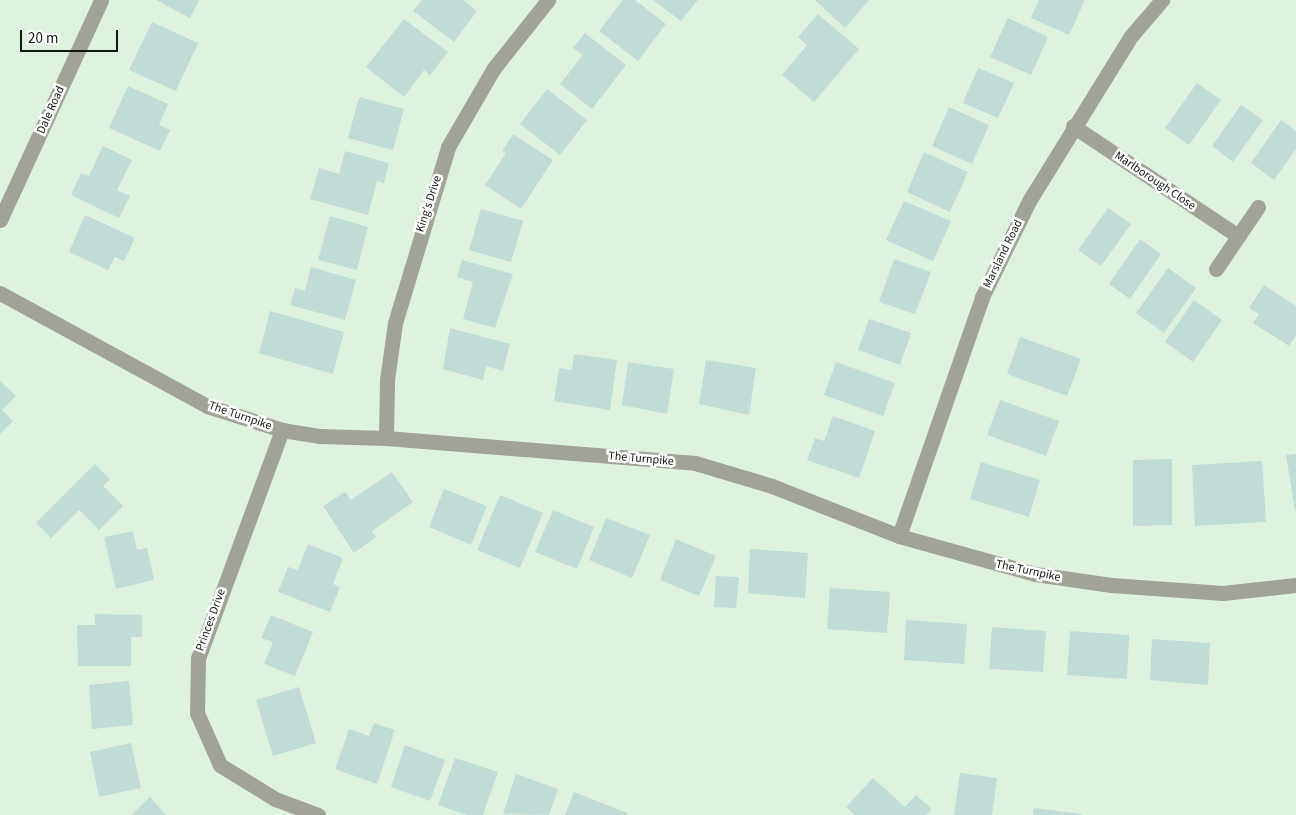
<!DOCTYPE html>
<html>
<head>
<meta charset="utf-8">
<style>
	body { margin:0 }
	#map { position:relative; width:1296px; height:815px; overflow:hidden; background:#dff2e0; font-family:"Source Sans 3",sans-serif }
	div>[style] { position:absolute }
	.building>* { inset:0; background:#bfdcd6 }
	.minor>* { height:15px; margin:-7.5px; padding:0 7.5px; transform-origin:7.5px; border-radius:7.5px; background:#a1a298 }
	span { translate:-50% -50%; white-space:nowrap; text-align:center; line-height:1.15; -webkit-text-stroke:5px #fff; paint-order:stroke }
	.street-label { font-size:12px; color:#101610 }
	.scale { position:absolute; left:20px; top:30px; width:98px; height:22px; box-sizing:border-box; border:2px solid #101610; border-top:0; padding-left:6px; font-size:15px; line-height:18px; white-space:nowrap; color:#101610; -webkit-text-stroke:4px #fff; paint-order:stroke }
</style>
</head>
<body>
<div id="map">
	<div class="building">
		<div style="clip-path:polygon(156px 0,199px 0,190px 18px)"></div>
		<div style="clip-path:polygon(422px 0,463px 0,477px 11px,454px 42px,413px 11px)"></div>
		<div style="clip-path:polygon(623px 0,635px 0,666px 24px,638px 61px,599px 31px)"></div>
		<div style="clip-path:polygon(653px 0,698px 0,681px 21px)"></div>
		<div style="clip-path:polygon(815px 0,869px 0,845px 28px)"></div>
		<div style="clip-path:polygon(1039px 0,1085px 0,1069px 35px,1031px 18px)"></div>
		<div style="clip-path:polygon(818px 14px,859px 49px,814px 102px,782px 75px,807px 45px,798px 37px)"></div>
		<div style="clip-path:polygon(1008px 18px,1048px 37px,1031px 75px,990px 57px)"></div>
		<div style="clip-path:polygon(404px 19px,448px 52px,430px 75px,424px 70px,404px 97px,366px 67px)"></div>
		<div style="clip-path:polygon(152px 22px,198px 43px,176px 91px,129px 70px)"></div>
		<div style="clip-path:polygon(585px 33px,626px 65px,592px 109px,560px 84px,583px 55px,573px 48px)"></div>
		<div style="clip-path:polygon(978px 68px,1014px 83px,998px 118px,963px 103px)"></div>
		<div style="clip-path:polygon(1197px 83px,1221px 100px,1189px 145px,1165px 128px)"></div>
		<div style="clip-path:polygon(128px 86px,168px 104px,159px 125px,170px 130px,160px 151px,109px 128px)"></div>
		<div style="clip-path:polygon(547px 89px,587px 120px,560px 155px,520px 124px)"></div>
		<div style="clip-path:polygon(359px 97px,404px 109px,393px 150px,348px 138px)"></div>
		<div style="clip-path:polygon(1241px 105px,1263px 120px,1233px 162px,1212px 146px)"></div>
		<div style="clip-path:polygon(949px 107px,989px 125px,972px 164px,932px 146px)"></div>
		<div style="clip-path:polygon(1281px 120px,1296px 131px,1296px 149px,1274px 180px,1251px 163px)"></div>
		<div style="clip-path:polygon(513px 134px,553px 160px,521px 209px,485px 185px,506px 153px,502px 151px)"></div>
		<div style="clip-path:polygon(103px 146px,132px 160px,117px 190px,130px 196px,119px 218px,71px 195px,81px 173px,89px 176px)"></div>
		<div style="clip-path:polygon(345px 151px,389px 163px,384px 183px,377px 181px,368px 215px,310px 199px,319px 168px,339px 174px)"></div>
		<div style="clip-path:polygon(924px 152px,968px 172px,950px 212px,907px 192px)"></div>
		<div style="clip-path:polygon(904px 201px,951px 221px,933px 261px,886px 240px)"></div>
		<div style="clip-path:polygon(1108px 208px,1131px 224px,1101px 266px,1078px 250px)"></div>
		<div style="clip-path:polygon(481px 209px,523px 221px,511px 262px,469px 250px)"></div>
		<div style="clip-path:polygon(85px 215px,135px 238px,124px 261px,115px 257px,108px 270px,69px 252px)"></div>
		<div style="clip-path:polygon(330px 216px,368px 227px,357px 270px,318px 260px)"></div>
		<div style="clip-path:polygon(1140px 239px,1161px 254px,1130px 299px,1109px 284px)"></div>
		<div style="clip-path:polygon(894px 259px,931px 272px,915px 314px,879px 302px)"></div>
		<div style="clip-path:polygon(462px 260px,513px 274px,495px 328px,463px 319px,473px 282px,457px 277px)"></div>
		<div style="clip-path:polygon(311px 267px,356px 280px,345px 320px,290px 305px,295px 288px,305px 291px)"></div>
		<div style="clip-path:polygon(1168px 268px,1196px 288px,1164px 333px,1136px 313px)"></div>
		<div style="clip-path:polygon(1264px 285px,1296px 306px,1296px 335px,1289px 346px,1253px 323px,1259px 314px,1249px 308px)"></div>
		<div style="clip-path:polygon(1194px 300px,1222px 320px,1193px 362px,1165px 342px)"></div>
		<div style="clip-path:polygon(270px 311px,344px 332px,333px 374px,259px 353px)"></div>
		<div style="clip-path:polygon(869px 319px,911px 333px,900px 365px,858px 350px)"></div>
		<div style="clip-path:polygon(450px 328px,510px 344px,503px 371px,486px 366px,483px 380px,443px 369px)"></div>
		<div style="clip-path:polygon(1020px 337px,1081px 359px,1067px 396px,1007px 374px)"></div>
		<div style="clip-path:polygon(574px 354px,617px 360px,610px 410px,554px 401px,559px 368px,572px 370px)"></div>
		<div style="clip-path:polygon(706px 360px,756px 368px,749px 415px,699px 404px)"></div>
		<div style="clip-path:polygon(628px 362px,674px 369px,667px 414px,622px 405px)"></div>
		<div style="clip-path:polygon(836px 362px,895px 383px,883px 416px,824px 395px)"></div>
		<div style="clip-path:polygon(0 381px,16px 396px,2px 410px,13px 421px,0 434px)"></div>
		<div style="clip-path:polygon(1000px 400px,1059px 421px,1046px 456px,987px 435px)"></div>
		<div style="clip-path:polygon(833px 416px,875px 431px,859px 478px,807px 460px,815px 438px,824px 441px)"></div>
		<div style="clip-path:polygon(1296px 454px,1296px 510px,1295px 510px,1286px 455px)"></div>
		<div style="clip-path:polygon(1172px 459px,1172px 525px,1133px 526px,1133px 460px)"></div>
		<div style="clip-path:polygon(1262px 461px,1266px 522px,1195px 526px,1192px 465px)"></div>
		<div style="clip-path:polygon(981px 462px,1040px 480px,1029px 517px,970px 499px)"></div>
		<div style="clip-path:polygon(95px 464px,110px 479px,103px 486px,123px 506px,99px 530px,79px 510px,51px 538px,36px 523px)"></div>
		<div style="clip-path:polygon(392px 472px,413px 502px,372px 531px,376px 537px,354px 553px,323px 506px,345px 492px,351px 500px)"></div>
		<div style="clip-path:polygon(444px 489px,487px 506px,471px 545px,429px 527px)"></div>
		<div style="clip-path:polygon(500px 495px,543px 513px,520px 568px,477px 550px)"></div>
		<div style="clip-path:polygon(553px 510px,594px 527px,577px 569px,535px 552px)"></div>
		<div style="clip-path:polygon(606px 518px,650px 535px,632px 578px,589px 560px)"></div>
		<div style="clip-path:polygon(133px 531px,137px 550px,147px 548px,154px 580px,116px 589px,104px 537px)"></div>
		<div style="clip-path:polygon(676px 539px,716px 556px,699px 596px,660px 580px)"></div>
		<div style="clip-path:polygon(308px 544px,343px 558px,333px 584px,340px 587px,330px 612px,278px 592px,288px 567px,298px 570px)"></div>
		<div style="clip-path:polygon(750px 549px,808px 553px,805px 598px,748px 593px)"></div>
		<div style="clip-path:polygon(716px 576px,739px 577px,736px 608px,714px 607px)"></div>
		<div style="clip-path:polygon(830px 588px,890px 592px,887px 633px,827px 629px)"></div>
		<div style="clip-path:polygon(95px 614px,142px 615px,142px 637px,131px 637px,131px 666px,78px 666px,77px 625px,95px 625px)"></div>
		<div style="clip-path:polygon(271px 615px,313px 632px,295px 676px,264px 664px,273px 642px,261px 638px)"></div>
		<div style="clip-path:polygon(906px 620px,967px 624px,964px 664px,904px 660px)"></div>
		<div style="clip-path:polygon(992px 627px,1046px 631px,1043px 672px,989px 669px)"></div>
		<div style="clip-path:polygon(1070px 631px,1129px 635px,1127px 679px,1067px 675px)"></div>
		<div style="clip-path:polygon(1152px 639px,1210px 643px,1208px 685px,1150px 680px)"></div>
		<div style="clip-path:polygon(129px 681px,133px 725px,92px 729px,89px 685px)"></div>
		<div style="clip-path:polygon(299px 687px,316px 743px,273px 756px,256px 700px)"></div>
		<div style="clip-path:polygon(374px 723px,395px 730px,377px 784px,335px 769px,349px 729px,369px 736px)"></div>
		<div style="clip-path:polygon(131px 743px,141px 788px,99px 797px,90px 752px)"></div>
		<div style="clip-path:polygon(405px 745px,445px 760px,430px 801px,391px 787px)"></div>
		<div style="clip-path:polygon(455px 758px,498px 772px,483px 815px,467px 815px,438px 805px)"></div>
		<div style="clip-path:polygon(960px 773px,997px 778px,992px 815px,954px 815px)"></div>
		<div style="clip-path:polygon(516px 774px,558px 789px,549px 815px,503px 814px)"></div>
		<div style="clip-path:polygon(873px 778px,905px 807px,916px 795px,932px 809px,926px 815px,855px 815px,846px 807px)"></div>
		<div style="clip-path:polygon(574px 792px,627px 813px,627px 815px,565px 815px)"></div>
		<div style="clip-path:polygon(150px 797px,166px 815px,131px 815px)"></div>
		<div style="clip-path:polygon(1034px 808px,1081px 814px,1081px 815px,1033px 815px)"></div>
	</div>
	<div class="minor">
		<div style="left:1073px;top:126px;width:198px;rotate:33.7deg"></div>
		<div style="left:0;top:220px;width:242px;rotate:-65.3deg"></div>
		<div style="left:1216px;top:269px;width:75px;rotate:-55.9deg"></div>
		<div style="left:0;top:293px;width:236px;rotate:28.6deg"></div>
		<div style="left:207px;top:406px;width:79px;rotate:17.7deg"></div>
		<div style="left:282px;top:430px;width:37px;rotate:9deg"></div>
		<div style="left:319px;top:436px;width:67px;rotate:1.7deg"></div>
		<div style="left:386px;top:438px;width:310px;rotate:4.6deg"></div>
		<div style="left:695px;top:463px;width:80px;rotate:16.6deg"></div>
		<div style="left:772px;top:486px;width:136px;rotate:21.5deg"></div>
		<div style="left:899px;top:536px;width:141px;rotate:15.6deg"></div>
		<div style="left:1035px;top:574px;width:77px;rotate:8.2deg"></div>
		<div style="left:1111px;top:585px;width:112px;rotate:4.1deg"></div>
		<div style="left:1223px;top:593px;width:73px;rotate:-6.3deg"></div>
		<div style="left:282px;top:430px;width:243px;rotate:110.2deg"></div>
		<div style="left:198px;top:658px;width:55px;rotate:91deg"></div>
		<div style="left:197px;top:713px;width:57px;rotate:66.1deg"></div>
		<div style="left:220px;top:765px;width:65px;rotate:31.7deg"></div>
		<div style="left:275px;top:799px;width:46px;rotate:20.4deg"></div>
		<div style="left:386px;top:438px;width:58px;rotate:-89deg"></div>
		<div style="left:387px;top:380px;width:58px;rotate:-82deg"></div>
		<div style="left:395px;top:323px;width:184px;rotate:-73.2deg"></div>
		<div style="left:448px;top:147px;width:91px;rotate:-59.8deg"></div>
		<div style="left:494px;top:68px;width:87px;rotate:-51.5deg"></div>
		<div style="left:899px;top:536px;width:253px;rotate:-70.8deg"></div>
		<div style="left:982px;top:297px;width:107px;rotate:-63.9deg"></div>
		<div style="left:1029px;top:201px;width:194px;rotate:-58.3deg"></div>
		<div style="left:1131px;top:36px;width:48px;rotate:-49.3deg"></div>
	</div>
	<div class="street-label">
		<span style="left:51px;top:110px;rotate:-66deg">Dale Road</span>
		<span style="left:1155px;top:181px;rotate:34deg">Marlborough Close</span>
		<span style="left:429px;top:204px;rotate:-72deg">King's Drive</span>
		<span style="left:1003px;top:254px;rotate:-64deg">Marsland Road</span>
		<span style="left:240px;top:416px;rotate:19deg">The Turnpike</span>
		<span style="left:641px;top:459px;rotate:5deg">The Turnpike</span>
		<span style="left:1028px;top:571px;rotate:12deg">The Turnpike</span>
		<span style="left:211px;top:620px;rotate:-70deg">Princes Drive</span>
	</div>
	<div class="scale">20 m</div>
</div>
</body>
</html>
